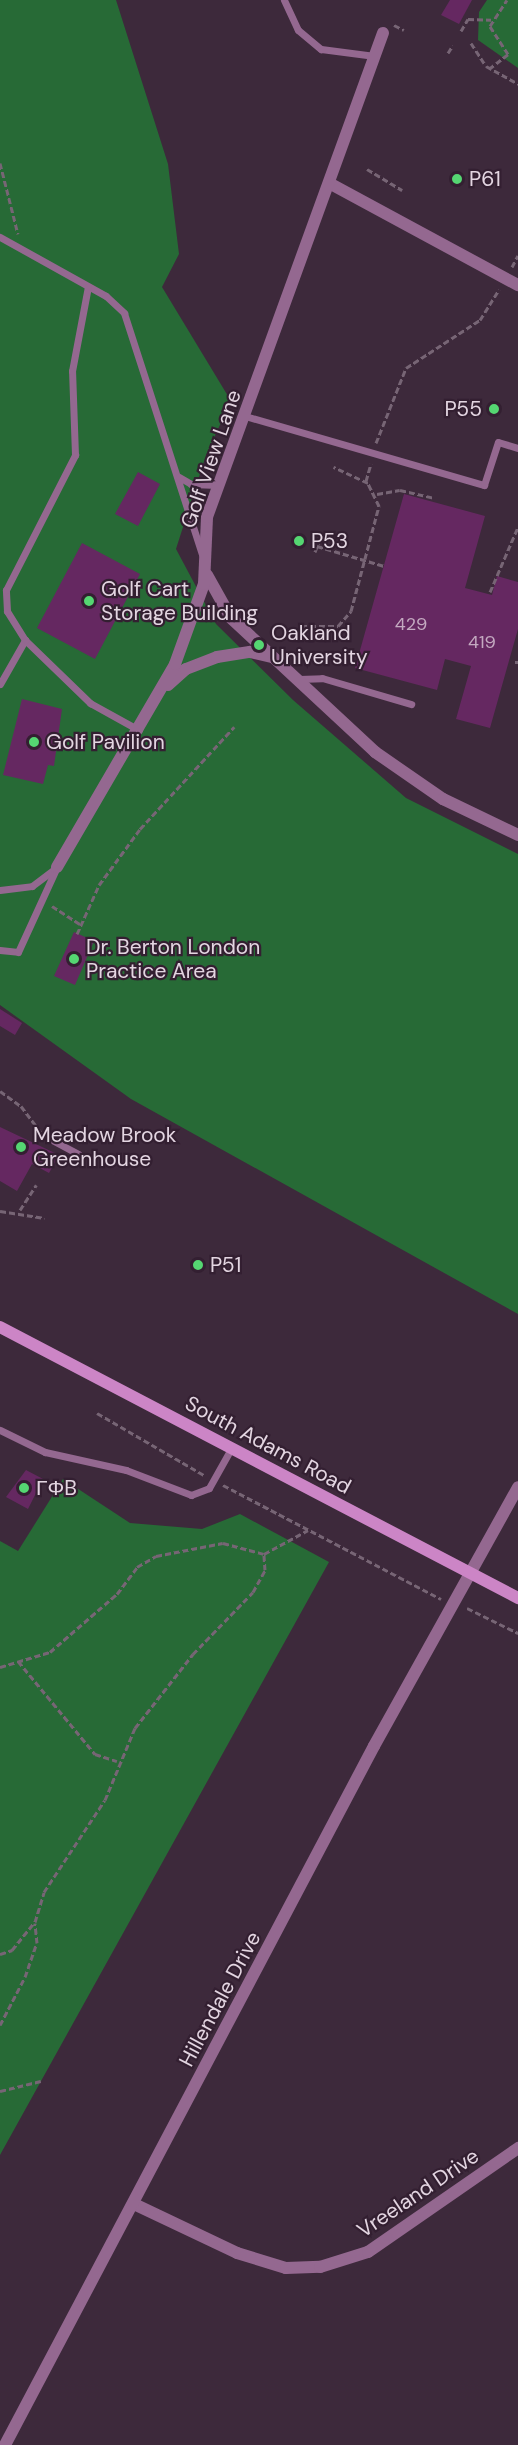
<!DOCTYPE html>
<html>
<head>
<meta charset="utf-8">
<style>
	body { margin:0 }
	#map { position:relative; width:518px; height:2445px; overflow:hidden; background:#3d293b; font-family:"DM Sans",sans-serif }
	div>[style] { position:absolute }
	.green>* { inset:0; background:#276a36 }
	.building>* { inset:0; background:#652861 }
	.path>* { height:3px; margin-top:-1.5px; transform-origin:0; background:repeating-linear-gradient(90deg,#776575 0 6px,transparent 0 9px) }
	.lane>* { height:7px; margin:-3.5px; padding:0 3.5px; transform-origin:3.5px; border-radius:3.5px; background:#946890 }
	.street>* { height:12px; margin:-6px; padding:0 6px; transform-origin:6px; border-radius:6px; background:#946890 }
	.secondary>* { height:12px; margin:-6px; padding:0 6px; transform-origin:6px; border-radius:6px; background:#cc85c6 }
	.dots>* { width:16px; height:16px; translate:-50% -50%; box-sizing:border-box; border:3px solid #331f31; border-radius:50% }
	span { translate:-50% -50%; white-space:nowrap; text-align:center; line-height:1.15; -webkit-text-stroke:4.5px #331f31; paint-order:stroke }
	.number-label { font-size:18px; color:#c4aac1 }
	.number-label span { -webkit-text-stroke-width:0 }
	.poi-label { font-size:21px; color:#e3d5e1 }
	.left { translate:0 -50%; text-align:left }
	.right { translate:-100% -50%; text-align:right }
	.street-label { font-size:21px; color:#e3d5e1 }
</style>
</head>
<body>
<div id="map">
	<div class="green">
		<div style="clip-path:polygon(0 0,116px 0,168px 164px,179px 254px,162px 287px,231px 401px,206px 455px,176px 549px,216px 624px,293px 700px,406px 798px,518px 854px,518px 1314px,131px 1099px,0 1005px)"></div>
		<div style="clip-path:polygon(487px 0,518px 0,518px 68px,478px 40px,479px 12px)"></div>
		<div style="clip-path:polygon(63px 1479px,130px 1523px,202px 1529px,240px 1514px,329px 1562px,0 2155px,0 1541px,18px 1551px)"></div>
	</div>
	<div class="building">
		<div style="clip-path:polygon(450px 0,472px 0,459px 24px,441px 15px)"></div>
		<div style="clip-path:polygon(138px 472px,160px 484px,138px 526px,115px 514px)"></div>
		<div style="clip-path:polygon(404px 494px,485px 516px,465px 588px,492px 595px,497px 576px,518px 582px,518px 629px,490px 728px,456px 719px,471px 666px,445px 659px,437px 690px,355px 668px)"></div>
		<div style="clip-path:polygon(82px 543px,140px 574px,95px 659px,37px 628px)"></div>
		<div style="clip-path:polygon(22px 699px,62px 709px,54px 766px,48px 765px,43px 784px,3px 775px)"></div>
		<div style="clip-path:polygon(74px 932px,94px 941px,75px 985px,54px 976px)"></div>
		<div style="clip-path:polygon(0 1009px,22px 1023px,15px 1035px,0 1026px)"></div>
		<div style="clip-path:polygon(0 1127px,59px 1155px,49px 1173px,32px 1164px,17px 1191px,0 1181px)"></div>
		<div style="clip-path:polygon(26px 1470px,43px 1479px,28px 1509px,6px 1497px)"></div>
	</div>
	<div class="path">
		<div style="left:394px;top:25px;width:11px;rotate:27deg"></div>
		<div style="left:461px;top:31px;width:14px;rotate:-60deg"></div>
		<div style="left:468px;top:19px;width:23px;rotate:2deg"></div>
		<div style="left:471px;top:43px;width:27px;rotate:57deg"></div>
		<div style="left:486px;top:66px;width:37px;rotate:29deg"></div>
		<div style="left:448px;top:53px;width:9px;rotate:-58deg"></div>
		<div style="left:489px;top:69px;width:24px;rotate:-38deg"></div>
		<div style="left:508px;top:54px;width:33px;rotate:-123deg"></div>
		<div style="left:490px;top:26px;width:31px;rotate:-57deg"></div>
		<div style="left:0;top:163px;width:73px;rotate:75.8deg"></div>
		<div style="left:367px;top:169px;width:41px;rotate:31deg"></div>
		<div style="left:512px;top:267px;width:13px;rotate:-63deg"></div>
		<div style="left:376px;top:443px;width:81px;rotate:-68.2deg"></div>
		<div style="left:406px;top:368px;width:88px;rotate:-33deg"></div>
		<div style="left:480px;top:320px;width:36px;rotate:-58deg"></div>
		<div style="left:366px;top:481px;width:18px;rotate:-74deg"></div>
		<div style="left:377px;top:494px;width:23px;rotate:-10deg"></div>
		<div style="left:400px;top:490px;width:35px;rotate:13deg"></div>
		<div style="left:317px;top:546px;width:70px;rotate:16.6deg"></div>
		<div style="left:315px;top:552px;width:12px;rotate:-70deg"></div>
		<div style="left:490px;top:592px;width:71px;rotate:-66.7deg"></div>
		<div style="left:301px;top:626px;width:37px"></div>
		<div style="left:338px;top:626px;width:20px;rotate:-49deg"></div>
		<div style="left:351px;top:611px;width:109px;rotate:-75.1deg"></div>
		<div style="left:379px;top:506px;width:25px;rotate:-116deg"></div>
		<div style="left:368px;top:483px;width:38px;rotate:-155deg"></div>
		<div style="left:515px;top:662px;width:3px"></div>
		<div style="left:52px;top:906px;width:35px;rotate:33deg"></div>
		<div style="left:77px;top:934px;width:54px;rotate:-65.8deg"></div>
		<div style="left:99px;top:885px;width:69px;rotate:-53.8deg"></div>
		<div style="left:140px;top:829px;width:139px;rotate:-47.3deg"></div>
		<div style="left:0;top:1091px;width:26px;rotate:36deg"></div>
		<div style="left:21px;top:1106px;width:35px;rotate:53deg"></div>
		<div style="left:20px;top:1210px;width:30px;rotate:-57deg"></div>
		<div style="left:0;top:1211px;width:45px;rotate:9deg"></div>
		<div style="left:97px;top:1413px;width:124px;rotate:30.1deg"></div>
		<div style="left:223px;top:1485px;width:246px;rotate:27.6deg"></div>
		<div style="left:467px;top:1608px;width:57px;rotate:26.1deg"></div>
		<div style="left:18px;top:1661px;width:121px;rotate:50.4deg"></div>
		<div style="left:95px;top:1754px;width:23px;rotate:18deg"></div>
		<div style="left:0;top:1667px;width:52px;rotate:-16.7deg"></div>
		<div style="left:50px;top:1652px;width:89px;rotate:-40.9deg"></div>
		<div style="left:117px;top:1594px;width:34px;rotate:-53deg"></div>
		<div style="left:137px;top:1567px;width:22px;rotate:-30deg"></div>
		<div style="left:156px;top:1556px;width:68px;rotate:-11deg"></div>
		<div style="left:223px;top:1543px;width:42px;rotate:15deg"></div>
		<div style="left:264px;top:1554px;width:50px;rotate:-28.6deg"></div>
		<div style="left:0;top:1954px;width:13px;rotate:-18deg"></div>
		<div style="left:12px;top:1950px;width:36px;rotate:-51deg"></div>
		<div style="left:35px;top:1922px;width:31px;rotate:-73deg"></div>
		<div style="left:44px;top:1892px;width:110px;rotate:-56.5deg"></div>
		<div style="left:105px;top:1800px;width:78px;rotate:-67.4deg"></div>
		<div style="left:135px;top:1728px;width:94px;rotate:-51.9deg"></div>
		<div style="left:193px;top:1654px;width:86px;rotate:-45.9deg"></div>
		<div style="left:253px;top:1592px;width:25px;rotate:-61deg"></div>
		<div style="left:265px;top:1570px;width:16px;rotate:-94deg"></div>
		<div style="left:0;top:2025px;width:54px;rotate:-62.5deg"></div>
		<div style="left:25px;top:1977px;width:36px;rotate:-71deg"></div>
		<div style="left:37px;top:1943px;width:20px;rotate:-96deg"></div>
		<div style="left:0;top:2091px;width:42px;rotate:-13.7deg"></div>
	</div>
	<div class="lane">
		<div style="left:284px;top:0;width:33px;rotate:65deg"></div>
		<div style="left:298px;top:30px;width:30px;rotate:40deg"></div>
		<div style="left:321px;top:49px;width:54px;rotate:7.4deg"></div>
		<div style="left:0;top:237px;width:121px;rotate:29.1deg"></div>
		<div style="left:106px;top:296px;width:25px;rotate:43deg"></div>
		<div style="left:124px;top:313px;width:253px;rotate:72.1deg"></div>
		<div style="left:245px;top:416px;width:249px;rotate:16.1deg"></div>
		<div style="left:484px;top:485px;width:45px;rotate:-72deg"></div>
		<div style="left:498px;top:442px;width:21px;rotate:17deg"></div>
		<div style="left:179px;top:477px;width:14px;rotate:30deg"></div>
		<div style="left:191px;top:484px;width:27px;rotate:2deg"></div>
		<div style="left:25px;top:640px;width:91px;rotate:44.1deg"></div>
		<div style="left:90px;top:703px;width:56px;rotate:28.9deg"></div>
		<div style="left:299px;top:679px;width:23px;rotate:-2deg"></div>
		<div style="left:322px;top:678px;width:93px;rotate:16.3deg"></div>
		<div style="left:0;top:684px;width:51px;rotate:-60.4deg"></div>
		<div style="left:25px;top:640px;width:34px;rotate:-122deg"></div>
		<div style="left:7px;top:611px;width:21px;rotate:-93deg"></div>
		<div style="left:6px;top:590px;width:152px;rotate:-62.9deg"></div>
		<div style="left:75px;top:455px;width:84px;rotate:-92deg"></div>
		<div style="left:72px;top:371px;width:86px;rotate:-79.3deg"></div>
		<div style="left:0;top:890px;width:32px;rotate:-7deg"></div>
		<div style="left:32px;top:886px;width:31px;rotate:-37deg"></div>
		<div style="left:0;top:950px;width:18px;rotate:6deg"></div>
		<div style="left:18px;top:952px;width:94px;rotate:-65.4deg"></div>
		<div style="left:52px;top:1140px;width:30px;rotate:28deg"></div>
		<div style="left:0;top:1430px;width:50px;rotate:26.1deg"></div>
		<div style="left:45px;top:1452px;width:83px;rotate:12.5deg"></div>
		<div style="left:126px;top:1470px;width:70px;rotate:21deg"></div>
		<div style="left:191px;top:1495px;width:19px;rotate:-21deg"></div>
		<div style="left:209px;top:1488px;width:47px;rotate:-60.7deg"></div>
	</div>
	<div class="street">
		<div style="left:329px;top:183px;width:215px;rotate:28.4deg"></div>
		<div style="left:207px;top:575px;width:49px;rotate:60.8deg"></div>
		<div style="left:231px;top:618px;width:197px;rotate:42.9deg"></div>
		<div style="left:375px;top:752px;width:83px;rotate:34.7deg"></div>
		<div style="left:443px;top:799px;width:83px;rotate:25.6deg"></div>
		<div style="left:168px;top:685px;width:24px;rotate:-42deg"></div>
		<div style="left:186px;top:669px;width:33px;rotate:-21deg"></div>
		<div style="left:217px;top:657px;width:33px;rotate:-9deg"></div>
		<div style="left:250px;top:652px;width:22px;rotate:13deg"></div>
		<div style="left:57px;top:867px;width:235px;rotate:-59.8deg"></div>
		<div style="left:175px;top:664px;width:85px;rotate:-70.1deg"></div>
		<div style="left:204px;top:584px;width:67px;rotate:-87.4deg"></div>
		<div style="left:207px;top:517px;width:515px;rotate:-70.02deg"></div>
		<div style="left:134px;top:2204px;width:114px;rotate:25.4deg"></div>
		<div style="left:237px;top:2253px;width:51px;rotate:17deg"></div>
		<div style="left:286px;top:2268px;width:34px;rotate:-2deg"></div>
		<div style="left:320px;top:2267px;width:50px;rotate:-17.4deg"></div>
		<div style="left:368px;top:2252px;width:183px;rotate:-34.7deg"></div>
		<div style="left:5px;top:2445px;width:790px;rotate:-62.17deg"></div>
		<div style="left:374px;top:1746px;width:296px;rotate:-60.9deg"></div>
	</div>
	<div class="secondary">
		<div style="left:0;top:1327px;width:585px;rotate:27.62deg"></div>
	</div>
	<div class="dots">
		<div style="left:457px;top:179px;background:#55d672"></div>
		<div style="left:494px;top:409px;background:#55d672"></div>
		<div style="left:299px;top:541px;background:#55d672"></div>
		<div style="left:89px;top:601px;background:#55d672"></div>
		<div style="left:259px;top:645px;background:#55d672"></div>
		<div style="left:34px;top:742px;background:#55d672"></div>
		<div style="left:74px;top:959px;background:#55d672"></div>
		<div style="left:21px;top:1147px;background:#55d672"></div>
		<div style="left:198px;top:1265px;background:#55d672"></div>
		<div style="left:24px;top:1488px;background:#55d672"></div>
	</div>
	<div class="number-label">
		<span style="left:411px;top:624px">429</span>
		<span style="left:482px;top:642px">419</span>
	</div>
	<div class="poi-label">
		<span class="left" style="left:469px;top:179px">P61</span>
		<span class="right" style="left:482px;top:409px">P55</span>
		<span class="left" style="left:311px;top:541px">P53</span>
		<span class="left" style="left:101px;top:601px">Golf Cart<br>Storage Building</span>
		<span class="left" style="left:271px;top:645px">Oakland<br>University</span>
		<span class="left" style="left:46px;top:742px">Golf Pavilion</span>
		<span class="left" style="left:86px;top:959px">Dr. Berton London<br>Practice Area</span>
		<span class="left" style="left:33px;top:1147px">Meadow Brook<br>Greenhouse</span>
		<span class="left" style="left:210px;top:1265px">P51</span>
		<span class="left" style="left:36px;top:1488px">ΓΦB</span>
	</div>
	<div class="street-label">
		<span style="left:211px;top:459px;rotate:-71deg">Golf View Lane</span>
		<span style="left:268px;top:1445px;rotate:28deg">South Adams Road</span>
		<span style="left:220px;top:1999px;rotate:-62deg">Hillendale Drive</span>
		<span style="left:418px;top:2193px;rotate:-34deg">Vreeland Drive</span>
	</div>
</div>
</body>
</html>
